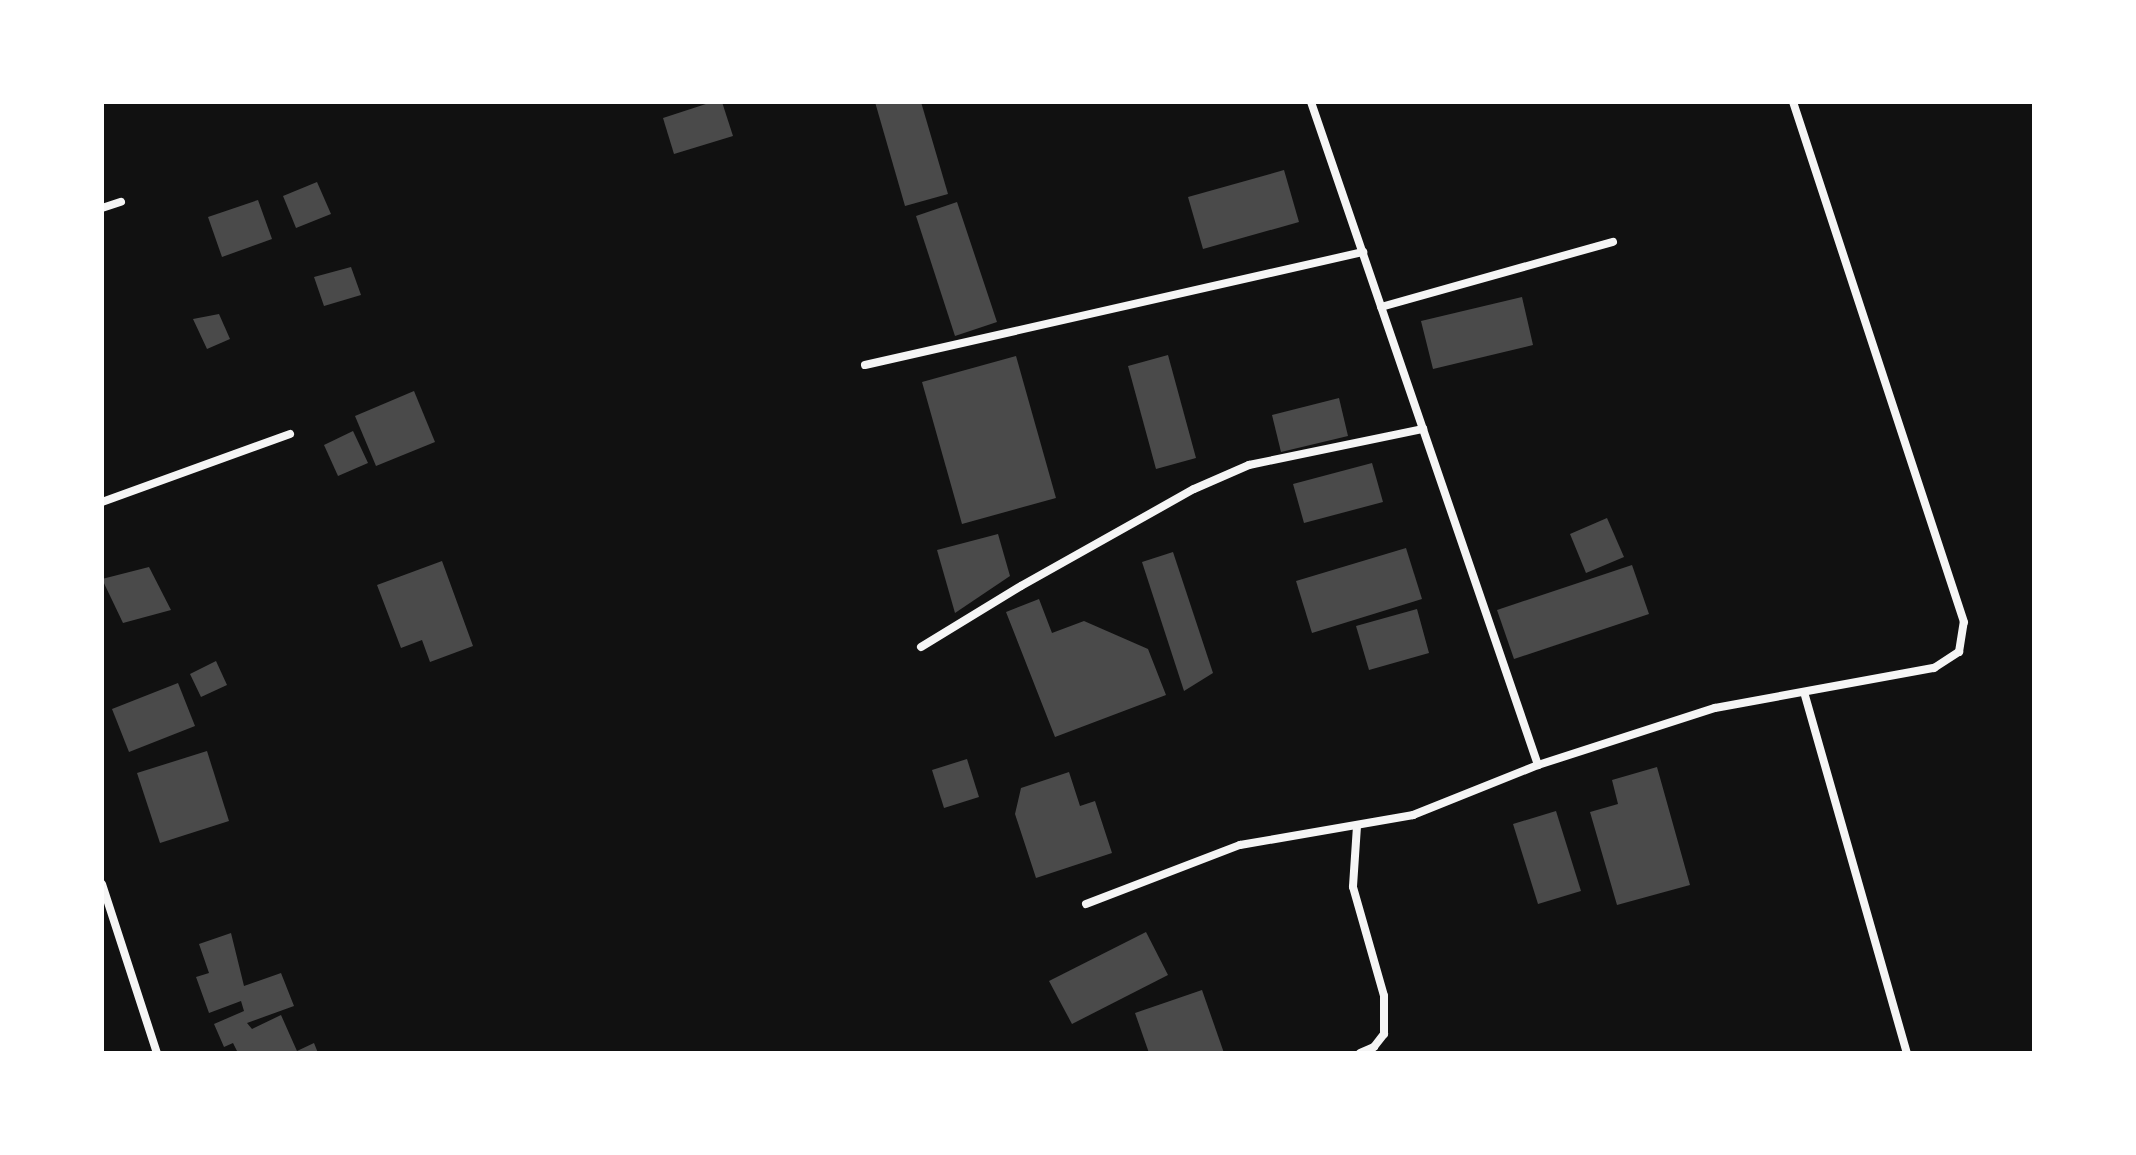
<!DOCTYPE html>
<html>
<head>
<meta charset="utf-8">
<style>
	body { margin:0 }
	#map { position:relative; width:2136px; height:1155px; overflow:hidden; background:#111; font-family:Barlow,sans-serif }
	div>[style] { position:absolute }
	.building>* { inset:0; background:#4a4a4a }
	.minor>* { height:8px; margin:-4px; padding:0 4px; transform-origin:4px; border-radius:4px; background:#f5f5f5 }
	span { translate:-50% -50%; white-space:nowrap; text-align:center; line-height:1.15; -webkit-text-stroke:6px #fff; paint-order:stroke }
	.frame { position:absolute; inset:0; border:104px solid #fff; pointer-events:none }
</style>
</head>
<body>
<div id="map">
	<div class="building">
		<div style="clip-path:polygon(712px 102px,722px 102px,733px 136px,674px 154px,663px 118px)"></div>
		<div style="clip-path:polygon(875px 102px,921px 102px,948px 194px,905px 206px)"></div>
		<div style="clip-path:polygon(1284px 170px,1299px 222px,1203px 249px,1188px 197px)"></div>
		<div style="clip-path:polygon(317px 182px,331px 214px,296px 228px,283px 196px)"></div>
		<div style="clip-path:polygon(258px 200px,272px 239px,222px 257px,208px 217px)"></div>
		<div style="clip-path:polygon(957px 202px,997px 322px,955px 336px,916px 216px)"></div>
		<div style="clip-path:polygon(351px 267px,361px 295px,324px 306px,314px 277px)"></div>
		<div style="clip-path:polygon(1522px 297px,1533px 345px,1433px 369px,1421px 321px)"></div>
		<div style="clip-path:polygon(219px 314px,230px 339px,207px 349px,193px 319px)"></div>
		<div style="clip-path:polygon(1168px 355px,1196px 458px,1156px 469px,1128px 366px)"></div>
		<div style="clip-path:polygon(1016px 356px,1056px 498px,962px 524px,922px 382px)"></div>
		<div style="clip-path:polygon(414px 391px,435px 442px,376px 466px,355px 416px)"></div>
		<div style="clip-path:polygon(1339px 398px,1348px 436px,1281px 452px,1272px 415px)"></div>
		<div style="clip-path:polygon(353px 431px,368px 463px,338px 476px,324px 445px)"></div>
		<div style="clip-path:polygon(1372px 463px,1383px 502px,1304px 523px,1293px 484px)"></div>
		<div style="clip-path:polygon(1607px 518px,1624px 557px,1586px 573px,1570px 534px)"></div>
		<div style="clip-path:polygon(998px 534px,1010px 576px,955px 613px,937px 550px)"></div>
		<div style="clip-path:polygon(1406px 548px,1422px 599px,1312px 633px,1296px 581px)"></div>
		<div style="clip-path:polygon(1173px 552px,1213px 673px,1184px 691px,1142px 562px)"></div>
		<div style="clip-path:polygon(442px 561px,473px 646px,430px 662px,422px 640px,401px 648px,377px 585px)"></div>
		<div style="clip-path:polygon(1632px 565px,1649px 614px,1514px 659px,1497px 610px)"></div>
		<div style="clip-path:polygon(149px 567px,171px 610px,123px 623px,102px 579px)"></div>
		<div style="clip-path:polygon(1039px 599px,1052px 633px,1084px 621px,1148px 649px,1166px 695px,1055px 737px,1006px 612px)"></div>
		<div style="clip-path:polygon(1417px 609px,1429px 653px,1369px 670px,1356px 626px)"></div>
		<div style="clip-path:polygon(216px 661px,227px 685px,201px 697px,190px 674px)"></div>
		<div style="clip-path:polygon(178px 683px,195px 726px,129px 752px,112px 709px)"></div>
		<div style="clip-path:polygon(207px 751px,229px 821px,160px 843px,137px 773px)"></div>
		<div style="clip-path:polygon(967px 759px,979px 797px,944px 808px,932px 770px)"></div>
		<div style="clip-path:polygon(1657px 767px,1690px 885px,1617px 905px,1590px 812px,1618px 804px,1612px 780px)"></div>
		<div style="clip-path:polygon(1069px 772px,1080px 806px,1095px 801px,1112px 853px,1036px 878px,1015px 814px,1021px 788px)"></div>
		<div style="clip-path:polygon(1556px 811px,1581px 891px,1538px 904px,1513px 824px)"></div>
		<div style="clip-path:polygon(1146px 932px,1168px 975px,1072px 1024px,1049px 981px)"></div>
		<div style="clip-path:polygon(231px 933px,244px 986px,281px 973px,294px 1006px,247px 1023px,252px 1029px,281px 1015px,297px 1051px,314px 1043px,318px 1053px,238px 1053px,233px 1043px,224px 1047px,214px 1024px,244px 1011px,241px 1001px,209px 1013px,196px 977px,209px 973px,199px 944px)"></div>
		<div style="clip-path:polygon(1202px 990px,1224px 1053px,1149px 1053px,1135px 1013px)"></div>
	</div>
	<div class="minor">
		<div style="left:1311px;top:102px;width:701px;rotate:71.1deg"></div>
		<div style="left:102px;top:208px;width:20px;rotate:-18deg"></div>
		<div style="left:1381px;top:307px;width:241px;rotate:-15.7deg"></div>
		<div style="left:865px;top:365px;width:511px;rotate:-12.78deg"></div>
		<div style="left:102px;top:502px;width:200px;rotate:-19.9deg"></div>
		<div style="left:921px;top:647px;width:117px;rotate:-31.4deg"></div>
		<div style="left:1021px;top:586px;width:198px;rotate:-29.3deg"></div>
		<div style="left:1194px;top:489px;width:60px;rotate:-23.6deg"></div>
		<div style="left:1249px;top:465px;width:178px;rotate:-11.7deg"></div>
		<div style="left:1804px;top:692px;width:375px;rotate:74.1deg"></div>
		<div style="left:1357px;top:826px;width:61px;rotate:93.8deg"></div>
		<div style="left:1353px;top:887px;width:113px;rotate:74.1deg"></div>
		<div style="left:1384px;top:996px;width:38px;rotate:90deg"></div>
		<div style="left:1384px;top:1034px;width:16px;rotate:128deg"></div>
		<div style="left:1374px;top:1047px;width:15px;rotate:157deg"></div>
		<div style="left:102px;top:884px;width:178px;rotate:72deg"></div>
		<div style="left:1086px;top:904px;width:165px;rotate:-21deg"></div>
		<div style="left:1240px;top:845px;width:176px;rotate:-9.8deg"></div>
		<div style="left:1413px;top:815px;width:135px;rotate:-21.8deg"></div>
		<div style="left:1538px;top:765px;width:186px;rotate:-17.9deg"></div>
		<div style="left:1715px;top:708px;width:223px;rotate:-10.4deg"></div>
		<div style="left:1934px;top:668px;width:30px;rotate:-33deg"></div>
		<div style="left:1959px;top:652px;width:30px;rotate:-81deg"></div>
		<div style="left:1964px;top:622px;width:547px;rotate:-108.2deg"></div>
	</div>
	<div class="frame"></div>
</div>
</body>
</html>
